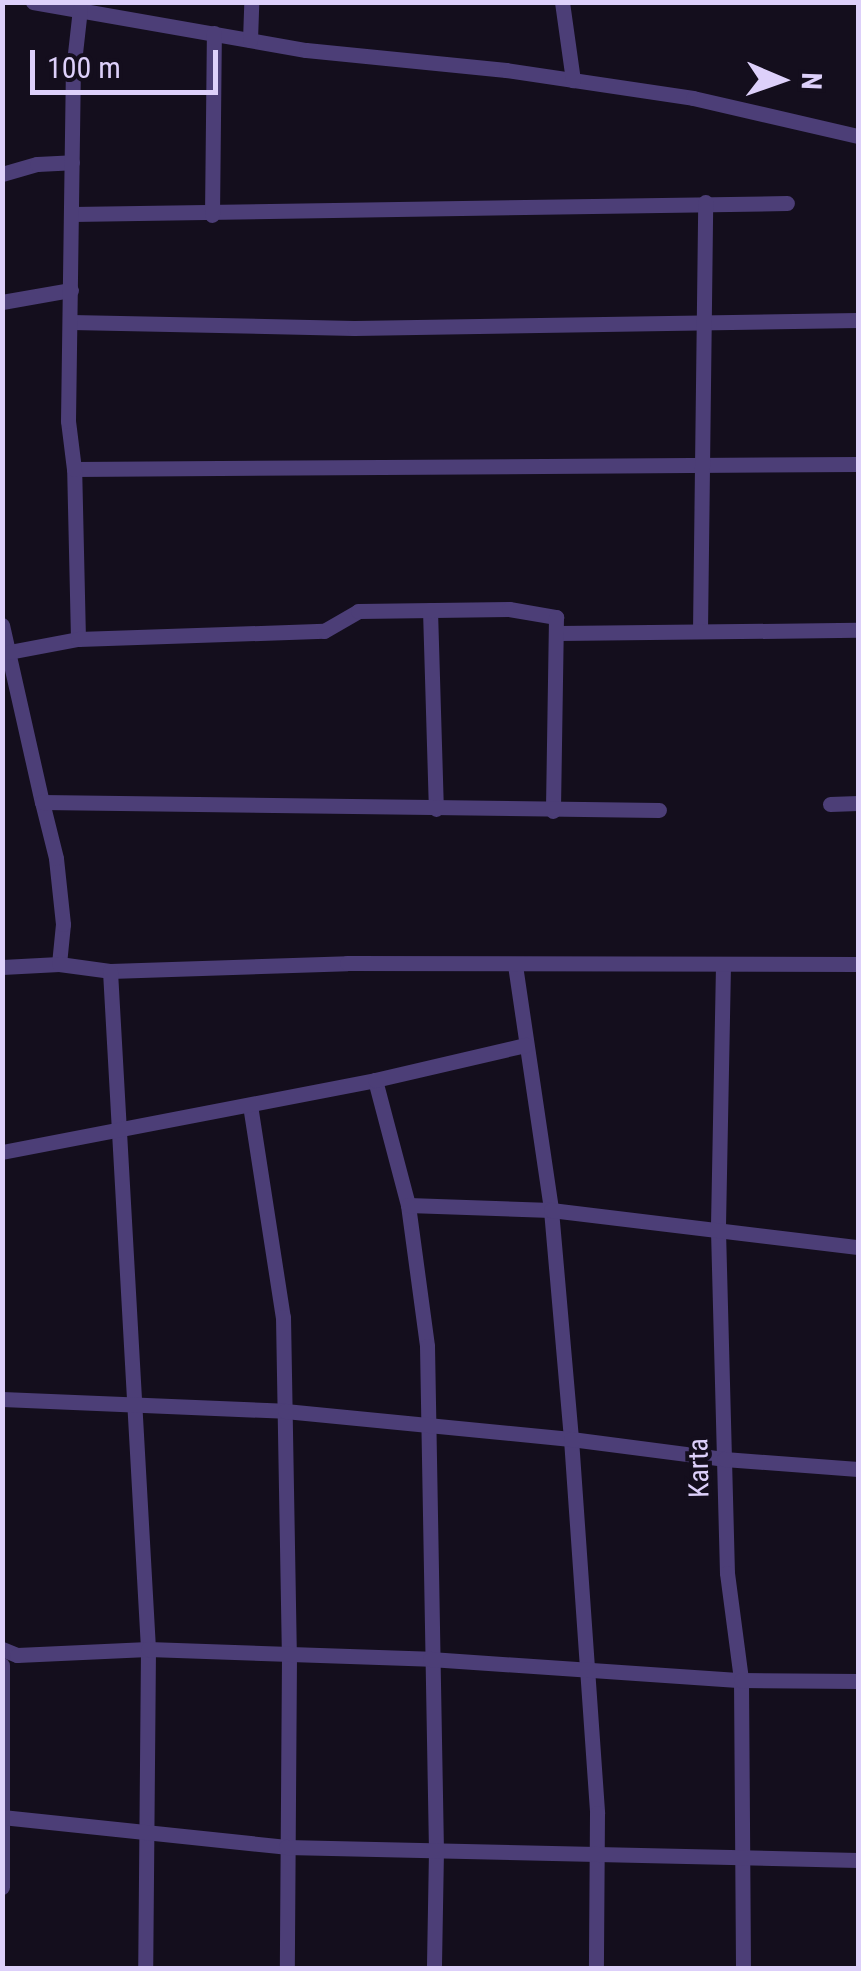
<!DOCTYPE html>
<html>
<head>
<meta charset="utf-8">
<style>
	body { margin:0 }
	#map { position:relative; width:861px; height:1971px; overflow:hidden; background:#140e1d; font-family:"Roboto Condensed",sans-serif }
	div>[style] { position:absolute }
	.street>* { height:15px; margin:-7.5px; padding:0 7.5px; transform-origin:7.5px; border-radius:7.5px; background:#4c3e77 }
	span { translate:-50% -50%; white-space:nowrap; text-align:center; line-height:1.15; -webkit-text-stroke:8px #140e1d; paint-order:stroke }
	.street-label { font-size:28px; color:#ddd0fa }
	.frame { position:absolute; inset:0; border:5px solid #ddd0fa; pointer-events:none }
	.north { position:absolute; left:731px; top:30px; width:100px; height:100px; -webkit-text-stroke:8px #140e1d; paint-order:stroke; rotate:92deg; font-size:28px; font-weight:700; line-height:40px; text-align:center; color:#ddd0fa }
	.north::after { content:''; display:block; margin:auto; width:35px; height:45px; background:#ddd0fa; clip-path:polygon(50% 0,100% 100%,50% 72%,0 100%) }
	.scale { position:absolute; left:30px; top:50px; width:188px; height:45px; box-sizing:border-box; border:5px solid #ddd0fa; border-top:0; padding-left:12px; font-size:30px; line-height:35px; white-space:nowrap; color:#ddd0fa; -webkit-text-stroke:8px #140e1d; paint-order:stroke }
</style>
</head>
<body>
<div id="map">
	<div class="street">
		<div style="left:33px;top:2px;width:277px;rotate:10deg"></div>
		<div style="left:306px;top:50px;width:201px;rotate:5.7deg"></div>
		<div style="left:506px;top:70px;width:189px;rotate:8.5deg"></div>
		<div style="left:693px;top:98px;width:169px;rotate:13deg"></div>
		<div style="left:562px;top:2px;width:79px;rotate:82deg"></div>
		<div style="left:250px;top:40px;width:38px;rotate:-88deg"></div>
		<div style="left:2px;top:174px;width:36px;rotate:-16deg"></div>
		<div style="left:37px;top:164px;width:35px;rotate:-3deg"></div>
		<div style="left:72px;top:214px;width:715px;rotate:-0.88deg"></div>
		<div style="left:212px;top:215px;width:182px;rotate:-89.4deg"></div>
		<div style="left:2px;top:302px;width:70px;rotate:-9.9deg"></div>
		<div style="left:71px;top:322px;width:283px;rotate:1.2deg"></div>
		<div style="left:354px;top:328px;width:504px;rotate:-0.91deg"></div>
		<div style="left:74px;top:469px;width:784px;rotate:-0.37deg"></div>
		<div style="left:430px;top:610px;width:199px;rotate:88.3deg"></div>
		<div style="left:2px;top:625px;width:181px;rotate:77.3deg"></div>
		<div style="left:700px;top:631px;width:429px;rotate:-89.3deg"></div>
		<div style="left:559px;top:633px;width:299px;rotate:-0.6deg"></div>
		<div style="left:78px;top:639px;width:170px;rotate:-91.3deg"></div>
		<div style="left:74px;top:469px;width:48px;rotate:-97.1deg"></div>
		<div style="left:68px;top:421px;width:350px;rotate:-89.2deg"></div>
		<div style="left:73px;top:71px;width:62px;rotate:-83.6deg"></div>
		<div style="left:9px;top:652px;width:70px;rotate:-10.7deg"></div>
		<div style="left:78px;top:639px;width:246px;rotate:-1.9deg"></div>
		<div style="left:324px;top:631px;width:39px;rotate:-30deg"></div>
		<div style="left:358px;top:611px;width:151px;rotate:-0.8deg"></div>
		<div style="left:509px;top:609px;width:48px;rotate:9.7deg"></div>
		<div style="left:556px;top:617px;width:194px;rotate:90.9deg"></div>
		<div style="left:830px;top:804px;width:28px;rotate:-2deg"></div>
		<div style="left:59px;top:964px;width:40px;rotate:-84.3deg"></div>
		<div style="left:63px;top:924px;width:66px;rotate:-96.1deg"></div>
		<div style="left:56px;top:858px;width:58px;rotate:-104deg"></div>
		<div style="left:42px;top:802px;width:617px;rotate:0.74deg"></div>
		<div style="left:515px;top:965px;width:248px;rotate:81.6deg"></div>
		<div style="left:551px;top:1210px;width:230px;rotate:85deg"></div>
		<div style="left:571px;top:1439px;width:375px;rotate:86deg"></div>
		<div style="left:597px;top:1813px;width:155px;rotate:90.4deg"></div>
		<div style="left:723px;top:965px;width:265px;rotate:91.1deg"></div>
		<div style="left:718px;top:1230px;width:343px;rotate:88.5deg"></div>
		<div style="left:727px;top:1573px;width:108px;rotate:82.5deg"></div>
		<div style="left:741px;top:1680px;width:288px;rotate:89.6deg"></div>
		<div style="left:2px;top:967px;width:57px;rotate:-3deg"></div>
		<div style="left:59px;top:964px;width:51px;rotate:7.8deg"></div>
		<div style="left:110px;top:971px;width:237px;rotate:-1.9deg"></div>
		<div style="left:347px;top:963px;width:511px;rotate:0.11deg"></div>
		<div style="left:110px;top:971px;width:679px;rotate:86.79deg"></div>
		<div style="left:148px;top:1649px;width:319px;rotate:90.5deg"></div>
		<div style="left:375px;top:1080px;width:129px;rotate:75.2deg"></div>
		<div style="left:408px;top:1205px;width:142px;rotate:82.3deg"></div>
		<div style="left:427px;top:1346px;width:504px;rotate:88.98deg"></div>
		<div style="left:436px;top:1850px;width:118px;rotate:91deg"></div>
		<div style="left:250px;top:1105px;width:215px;rotate:81.2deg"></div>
		<div style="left:283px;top:1317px;width:339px;rotate:89deg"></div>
		<div style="left:289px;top:1656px;width:312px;rotate:90.4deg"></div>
		<div style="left:2px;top:1152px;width:380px;rotate:-10.9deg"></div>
		<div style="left:375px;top:1080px;width:155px;rotate:-13.1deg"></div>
		<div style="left:408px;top:1205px;width:143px;rotate:2deg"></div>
		<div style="left:551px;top:1210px;width:309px;rotate:6.9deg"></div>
		<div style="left:2px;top:1399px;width:283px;rotate:2.4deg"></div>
		<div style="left:285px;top:1411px;width:287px;rotate:5.6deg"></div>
		<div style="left:571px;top:1439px;width:154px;rotate:7.4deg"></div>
		<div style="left:724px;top:1459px;width:134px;rotate:4.3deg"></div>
		<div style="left:2px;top:1649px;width:16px;rotate:22deg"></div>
		<div style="left:17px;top:1655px;width:131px;rotate:-2.6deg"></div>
		<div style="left:148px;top:1649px;width:282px;rotate:2deg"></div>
		<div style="left:430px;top:1659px;width:312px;rotate:3.9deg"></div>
		<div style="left:741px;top:1680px;width:117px;rotate:0.5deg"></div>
		<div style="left:2px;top:1665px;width:222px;rotate:90deg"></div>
		<div style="left:2px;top:1817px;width:286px;rotate:6deg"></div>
		<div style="left:286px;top:1847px;width:572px;rotate:1.3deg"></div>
	</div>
	<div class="street-label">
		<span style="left:699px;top:1468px;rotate:-91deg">Karta</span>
	</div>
	<div class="frame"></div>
	<div class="north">N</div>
	<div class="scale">100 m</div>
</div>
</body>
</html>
